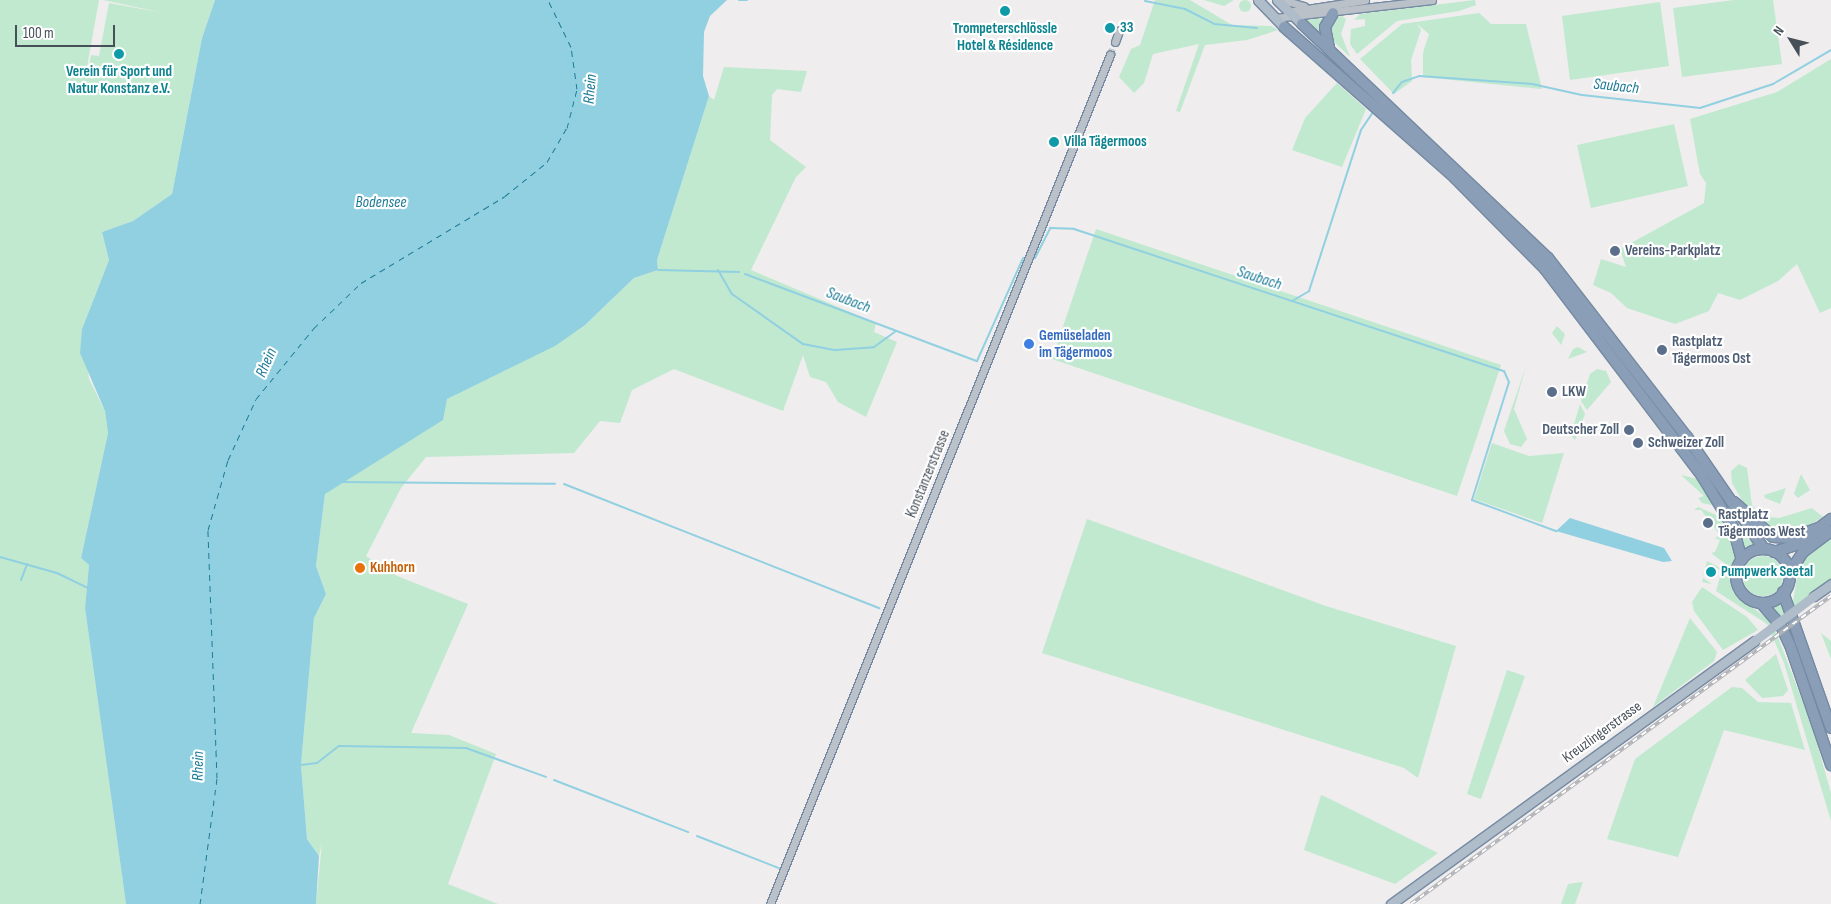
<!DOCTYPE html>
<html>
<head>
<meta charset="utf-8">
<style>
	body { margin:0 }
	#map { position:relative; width:1831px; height:904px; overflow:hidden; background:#efeded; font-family:"Sofia Sans Condensed",sans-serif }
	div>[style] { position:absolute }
	.green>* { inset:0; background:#c0e9d0 }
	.round { border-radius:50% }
	.water>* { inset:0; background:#91d0e1 }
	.stream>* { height:2px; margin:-1px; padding:0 1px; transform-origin:1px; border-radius:1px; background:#91d0e1 }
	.ferry>* { height:1px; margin-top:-0.5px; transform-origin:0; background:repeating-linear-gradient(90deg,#1c7b96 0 6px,transparent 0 11px) }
	.minor-tunnel>* { height:7px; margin-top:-3.5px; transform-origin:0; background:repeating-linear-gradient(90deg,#cdcecf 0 7px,transparent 0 10.5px) }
	.roads { filter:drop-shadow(1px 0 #758aa2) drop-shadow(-1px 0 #758aa2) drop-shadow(0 1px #758aa2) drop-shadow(0 -1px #758aa2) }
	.minor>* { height:7px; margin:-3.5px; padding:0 3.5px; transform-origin:3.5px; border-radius:3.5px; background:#bac1c8 }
	.major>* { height:9px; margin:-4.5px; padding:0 4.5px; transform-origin:4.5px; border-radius:4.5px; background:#afbcc9 }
	.highway>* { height:10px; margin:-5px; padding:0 5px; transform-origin:5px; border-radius:5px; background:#8a9fb7 }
	.highway>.ring { margin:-5px; padding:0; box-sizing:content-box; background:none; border:10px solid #8a9fb7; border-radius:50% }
	.rail>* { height:4px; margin-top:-2px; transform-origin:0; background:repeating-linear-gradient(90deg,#fff 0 5.5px,#b0b2b7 0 11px); box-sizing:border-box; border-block:1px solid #b0b2b7 }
	.major-bridge>* { height:9px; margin:-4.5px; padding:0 4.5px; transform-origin:4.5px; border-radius:4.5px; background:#afbcc9 }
	.dots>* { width:14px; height:14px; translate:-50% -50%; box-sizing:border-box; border:2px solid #fff; border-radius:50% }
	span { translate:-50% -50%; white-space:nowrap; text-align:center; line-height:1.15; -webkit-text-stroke:4.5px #fff; paint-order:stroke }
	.culture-label { font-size:15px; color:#0d838f; font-weight:700 }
	.left { translate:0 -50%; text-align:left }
	.service-label { font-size:15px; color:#4e5e75; font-weight:700 }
	.right { translate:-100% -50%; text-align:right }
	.shop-label { font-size:15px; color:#366cbe; font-weight:700 }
	.street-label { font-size:15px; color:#475058 }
	.food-label { font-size:15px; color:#c56008; font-weight:700 }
	.water-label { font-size:16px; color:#1c7b96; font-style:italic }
	.north { position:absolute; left:1766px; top:15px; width:50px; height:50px; -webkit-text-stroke:4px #fff; paint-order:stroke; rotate:306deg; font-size:14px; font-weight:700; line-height:20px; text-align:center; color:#475058 }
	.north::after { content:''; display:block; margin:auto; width:18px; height:22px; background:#475058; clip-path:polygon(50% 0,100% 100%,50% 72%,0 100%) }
	.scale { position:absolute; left:15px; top:25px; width:100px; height:22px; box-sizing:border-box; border:2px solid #475058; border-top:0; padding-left:6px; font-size:15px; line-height:18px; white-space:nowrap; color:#475058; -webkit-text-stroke:4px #fff; paint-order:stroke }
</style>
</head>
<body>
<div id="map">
	<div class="green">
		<div class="round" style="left:1239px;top:0;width:12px;height:12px"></div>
		<div style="clip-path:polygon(0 0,99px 0,87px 67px,119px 75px,89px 67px,91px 55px,99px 56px,109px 3px,164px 13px,103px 0,215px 0,202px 38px,172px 194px,133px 221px,102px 232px,109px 260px,82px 329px,89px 379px,105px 411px,108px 433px,81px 558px,89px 565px,85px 608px,126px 904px,0 904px)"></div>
		<div style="clip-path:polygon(1155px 0,1190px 0,1232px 25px,1271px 26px,1278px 30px,1247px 40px,1205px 45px,1180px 112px,1176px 111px,1199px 44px,1153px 54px,1144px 83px,1134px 93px,1119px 77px,1131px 49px,1140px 45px)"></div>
		<div style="clip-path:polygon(1204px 0,1234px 0,1224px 6px)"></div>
		<div style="clip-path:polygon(1475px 0,1476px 5px,1459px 11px,1397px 21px,1357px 54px,1350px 44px,1351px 29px,1365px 26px,1365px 19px,1354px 20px,1360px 14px)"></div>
		<div style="clip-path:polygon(1734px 0,1773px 0,1782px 64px,1682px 77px,1673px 8px)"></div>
		<div style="clip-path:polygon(1660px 2px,1669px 66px,1570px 80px,1562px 16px)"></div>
		<div style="clip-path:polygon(1479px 13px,1491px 24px,1526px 24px,1542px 89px,1423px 77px,1423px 53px,1429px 34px,1417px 24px,1421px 30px,1411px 60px,1412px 81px,1394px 94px,1360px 59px,1402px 24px)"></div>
		<div style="clip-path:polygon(1342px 16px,1346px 19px,1341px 34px,1350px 57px,1329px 37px,1333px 19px)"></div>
		<div style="clip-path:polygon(1325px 18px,1322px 36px,1305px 20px)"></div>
		<div style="clip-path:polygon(1831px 59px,1831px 308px,1820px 313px,1797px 264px,1778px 281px,1740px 300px,1718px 293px,1709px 311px,1675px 324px,1627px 308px,1611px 293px,1593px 285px,1601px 259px,1626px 267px,1620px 249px,1704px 203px,1706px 183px,1700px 174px,1690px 119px,1777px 92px)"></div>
		<div style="clip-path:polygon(724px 67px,807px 71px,801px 92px,777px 89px,772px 95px,770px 140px,806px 167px,796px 177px,751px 270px,876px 323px,874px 332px,897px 342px,866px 417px,838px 402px,826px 382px,810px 377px,803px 355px,783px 411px,674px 369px,632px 390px,620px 423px,600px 421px,574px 453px,426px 457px,401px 488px,366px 556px,397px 576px,468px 604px,411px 733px,449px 735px,496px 754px,448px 884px,498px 904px,316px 904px,322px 843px,319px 856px,307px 839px,301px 765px,314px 618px,326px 594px,316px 566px,325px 494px,447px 399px,585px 325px,634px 278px,658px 270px,657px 260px,709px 96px,714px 100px)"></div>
		<div style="clip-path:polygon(1337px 83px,1366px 109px,1342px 167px,1292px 150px,1305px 118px)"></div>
		<div style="clip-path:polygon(1674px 124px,1688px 186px,1591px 208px,1577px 145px)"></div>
		<div style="clip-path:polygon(1096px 229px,1501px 365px,1457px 496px,1052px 359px)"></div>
		<div style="clip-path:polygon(1557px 326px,1565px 334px,1561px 345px,1552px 333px)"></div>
		<div style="clip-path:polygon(1578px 347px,1587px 352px,1568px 359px,1573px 349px)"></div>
		<div style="clip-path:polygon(1526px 366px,1514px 409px,1527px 439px,1521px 447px,1510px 444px,1504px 431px)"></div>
		<div style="clip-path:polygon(1597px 369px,1606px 371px,1611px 382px,1587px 410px,1581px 401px,1590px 374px)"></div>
		<div style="clip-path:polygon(1580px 404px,1585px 414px,1575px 440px,1571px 435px)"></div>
		<div style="clip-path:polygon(1492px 443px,1529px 456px,1564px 453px,1542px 523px,1474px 499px)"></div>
		<div style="clip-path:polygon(1739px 464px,1747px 468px,1752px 505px,1762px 516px,1779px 518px,1812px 508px,1823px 517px,1795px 534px,1774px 535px,1753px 519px,1732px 483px,1731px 471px)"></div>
		<div style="clip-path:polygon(1704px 469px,1748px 539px,1758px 548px,1743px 556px,1736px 525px)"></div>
		<div style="clip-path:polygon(1801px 474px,1810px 490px,1798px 498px,1794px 494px)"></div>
		<div style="clip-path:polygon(1681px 475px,1698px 479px,1716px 506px,1702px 503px,1698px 498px,1704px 496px)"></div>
		<div style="clip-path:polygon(1786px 488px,1780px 504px,1765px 498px,1764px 495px)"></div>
		<div style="clip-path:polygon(1698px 507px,1725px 519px,1738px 553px,1732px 569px,1711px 553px,1715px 552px,1720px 540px,1715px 538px,1720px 535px,1701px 510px,1694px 510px)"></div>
		<div style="clip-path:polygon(1087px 519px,1326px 606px,1456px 646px,1418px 778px,1404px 768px,1042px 653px)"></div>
		<div style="clip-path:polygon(1831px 535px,1831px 579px,1792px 608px,1799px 566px,1808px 552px)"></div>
		<div class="round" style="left:1743px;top:556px;width:40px;height:40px"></div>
		<div style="clip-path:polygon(1707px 561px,1726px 571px,1740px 598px,1772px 622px,1812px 726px,1831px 793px,1831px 821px,1784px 663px,1767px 624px,1716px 591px,1722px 570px,1707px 566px,1703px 578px,1712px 584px,1702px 582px)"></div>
		<div style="clip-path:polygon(1702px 587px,1747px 617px,1758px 630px,1723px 650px,1694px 611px,1692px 602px)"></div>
		<div style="clip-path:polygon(1780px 600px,1824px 719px,1831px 752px,1794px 644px,1770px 605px)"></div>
		<div style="clip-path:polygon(1690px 618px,1717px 652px,1714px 661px,1653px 707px)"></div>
		<div style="clip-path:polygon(1821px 633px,1831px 641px,1831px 679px,1831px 659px)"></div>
		<div style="clip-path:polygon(1776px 654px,1788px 690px,1783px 696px,1762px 698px,1745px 680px)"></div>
		<div style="clip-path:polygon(1507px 670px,1525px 676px,1481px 799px,1467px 794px)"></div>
		<div style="clip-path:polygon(1732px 687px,1742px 688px,1758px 702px,1791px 703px,1805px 750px,1724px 730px,1678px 857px,1607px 839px,1635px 759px)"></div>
		<div style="clip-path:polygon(1321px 795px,1326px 797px,1438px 853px,1395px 884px,1304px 850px)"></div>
		<div style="clip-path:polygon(1583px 882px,1575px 904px,1561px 904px,1568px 884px)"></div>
	</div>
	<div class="water">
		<div style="clip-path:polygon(215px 0,727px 0,710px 16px,704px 32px,703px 76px,709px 96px,657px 260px,658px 270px,634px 278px,585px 325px,555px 346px,447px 399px,443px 420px,325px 494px,316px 566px,326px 594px,314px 618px,301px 765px,307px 839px,319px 856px,316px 904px,126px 904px,85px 608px,89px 565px,81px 558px,108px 433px,105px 411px,80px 353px,82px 329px,109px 260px,102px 232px,133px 221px,172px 194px,202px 38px)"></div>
		<div style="clip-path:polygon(1570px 518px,1664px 548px,1672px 561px,1663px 562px,1556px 531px)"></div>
	</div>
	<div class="stream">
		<div style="left:739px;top:0;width:8px"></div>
		<div style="left:1145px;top:1px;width:41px;rotate:11.3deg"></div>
		<div style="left:1185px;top:9px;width:33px;rotate:27deg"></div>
		<div style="left:1214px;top:24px;width:43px;rotate:5.3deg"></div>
		<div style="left:1393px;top:93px;width:14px;rotate:-51deg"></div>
		<div style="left:1402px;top:82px;width:18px;rotate:-19deg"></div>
		<div style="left:1419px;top:76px;width:113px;rotate:4deg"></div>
		<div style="left:1532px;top:84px;width:51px;rotate:12.4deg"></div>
		<div style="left:1582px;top:95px;width:119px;rotate:6.3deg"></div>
		<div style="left:1700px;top:108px;width:77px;rotate:-18.2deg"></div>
		<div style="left:1773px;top:84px;width:67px;rotate:-30.4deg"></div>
		<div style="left:1035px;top:258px;width:34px;rotate:-63deg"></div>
		<div style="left:1050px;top:228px;width:24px;rotate:2deg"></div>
		<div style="left:1074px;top:229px;width:453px;rotate:18.3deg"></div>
		<div style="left:1504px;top:371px;width:12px;rotate:66deg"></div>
		<div style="left:1509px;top:382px;width:124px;rotate:107.4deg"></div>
		<div style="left:1472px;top:500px;width:90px;rotate:20.3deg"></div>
		<div style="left:658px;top:270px;width:81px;rotate:1.4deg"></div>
		<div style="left:718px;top:270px;width:28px;rotate:60deg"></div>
		<div style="left:732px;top:294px;width:87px;rotate:35.2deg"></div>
		<div style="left:803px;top:344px;width:33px;rotate:11deg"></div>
		<div style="left:835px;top:350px;width:39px;rotate:-4deg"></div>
		<div style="left:874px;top:347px;width:26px;rotate:-36deg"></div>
		<div style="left:745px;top:274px;width:248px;rotate:20.6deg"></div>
		<div style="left:977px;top:361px;width:113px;rotate:-65.9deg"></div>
		<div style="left:1292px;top:301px;width:20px;rotate:-30deg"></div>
		<div style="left:1309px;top:291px;width:169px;rotate:-72.1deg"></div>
		<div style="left:1361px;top:130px;width:23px;rotate:-56deg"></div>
		<div style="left:343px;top:482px;width:212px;rotate:0.5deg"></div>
		<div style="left:564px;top:484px;width:339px;rotate:21.5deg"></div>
		<div style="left:0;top:557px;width:59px;rotate:15.7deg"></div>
		<div style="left:57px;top:573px;width:34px;rotate:26deg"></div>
		<div style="left:21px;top:580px;width:17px;rotate:-69deg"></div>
		<div style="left:301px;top:765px;width:16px;rotate:-7deg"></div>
		<div style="left:317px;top:763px;width:28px;rotate:-38deg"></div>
		<div style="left:339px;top:746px;width:127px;rotate:0.9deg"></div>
		<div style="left:466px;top:748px;width:85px;rotate:19.9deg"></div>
		<div style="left:554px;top:780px;width:144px;rotate:21.2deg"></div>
		<div style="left:697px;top:836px;width:90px;rotate:21.4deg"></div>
	</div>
	<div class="ferry">
		<div style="left:200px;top:904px;width:127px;rotate:-82.3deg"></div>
		<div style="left:217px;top:778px;width:248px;rotate:-92.1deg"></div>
		<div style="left:208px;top:530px;width:73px;rotate:-74.1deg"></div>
		<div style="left:228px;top:460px;width:67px;rotate:-65.3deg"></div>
		<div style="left:256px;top:399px;width:92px;rotate:-50.8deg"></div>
		<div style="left:314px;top:328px;width:65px;rotate:-43.8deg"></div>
		<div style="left:361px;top:283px;width:168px;rotate:-31.1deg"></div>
		<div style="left:505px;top:196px;width:54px;rotate:-39deg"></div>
		<div style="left:547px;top:162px;width:39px;rotate:-60deg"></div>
		<div style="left:567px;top:128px;width:40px;rotate:-75.6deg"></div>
		<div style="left:577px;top:89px;width:42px;rotate:-98.1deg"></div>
		<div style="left:571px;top:47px;width:52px;rotate:-116.1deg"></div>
	</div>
	<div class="minor-tunnel">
		<div style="left:1110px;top:55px;width:14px;rotate:-69deg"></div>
	</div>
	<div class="roads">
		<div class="minor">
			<div style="left:1283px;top:0;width:22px;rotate:16deg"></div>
			<div style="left:1287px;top:12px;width:79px;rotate:-8.7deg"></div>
			<div style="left:1275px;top:18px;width:158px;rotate:-6.5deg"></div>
			<div style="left:1115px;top:42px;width:12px;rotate:-70deg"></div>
			<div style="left:770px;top:904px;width:915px;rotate:-68.18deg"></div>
		</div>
		<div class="major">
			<div style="left:1258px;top:0;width:37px;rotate:46deg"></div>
			<div style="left:1277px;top:0;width:35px;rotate:44deg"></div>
			<div style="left:1814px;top:596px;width:21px;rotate:-35deg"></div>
			<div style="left:1391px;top:904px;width:448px;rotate:-35.9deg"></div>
		</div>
		<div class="highway">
			<div style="left:1302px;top:24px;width:340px;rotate:43.6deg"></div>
			<div style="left:1548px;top:258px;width:227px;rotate:52.2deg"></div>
			<div style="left:1687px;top:437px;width:136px;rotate:55.5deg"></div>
			<div style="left:1284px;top:27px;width:228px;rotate:41.4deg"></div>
			<div style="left:1455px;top:178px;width:128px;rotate:45.3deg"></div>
			<div style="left:1545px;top:269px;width:260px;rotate:52.8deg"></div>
			<div style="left:1702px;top:476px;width:60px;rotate:58.7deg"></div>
			<div style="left:1733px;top:527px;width:34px;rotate:75deg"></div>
			<div style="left:1329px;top:48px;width:21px;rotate:-101deg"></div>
			<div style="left:1325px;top:27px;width:16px;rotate:-60deg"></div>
			<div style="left:1734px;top:502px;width:52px;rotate:41.9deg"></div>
			<div style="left:1773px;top:537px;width:18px;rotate:3deg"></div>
			<div style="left:1791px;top:538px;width:30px;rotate:-20deg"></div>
			<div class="ring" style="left:1736px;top:549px;width:44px;height:44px"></div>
			<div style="left:1774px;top:552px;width:23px;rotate:-18deg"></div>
			<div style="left:1796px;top:545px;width:44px;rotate:-36.6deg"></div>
			<div style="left:1790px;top:572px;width:24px;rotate:-57deg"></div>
			<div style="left:1803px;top:552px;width:35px;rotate:-37deg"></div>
			<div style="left:1783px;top:592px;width:144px;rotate:70.6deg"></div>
			<div style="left:1762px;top:604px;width:29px;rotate:49deg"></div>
			<div style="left:1781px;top:626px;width:21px;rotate:65deg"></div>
			<div style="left:1790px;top:645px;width:127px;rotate:71.1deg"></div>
		</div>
	</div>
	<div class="rail">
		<div style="left:1411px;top:904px;width:521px;rotate:-36.25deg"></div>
	</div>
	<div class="major-bridge">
		<div style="left:1754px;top:641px;width:75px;rotate:-36.9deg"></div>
	</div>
	<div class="dots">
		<div style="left:1005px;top:11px;background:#0f9aa8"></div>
		<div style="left:1110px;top:28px;background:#0f9aa8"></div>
		<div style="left:119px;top:54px;background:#0f9aa8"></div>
		<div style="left:1054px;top:142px;background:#0f9aa8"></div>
		<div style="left:1615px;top:251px;background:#5c6f8a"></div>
		<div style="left:1029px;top:344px;background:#3f7fe0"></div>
		<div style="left:1662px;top:350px;background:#5c6f8a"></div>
		<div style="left:1552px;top:392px;background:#5c6f8a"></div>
		<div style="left:1629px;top:430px;background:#5c6f8a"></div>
		<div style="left:1638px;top:443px;background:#5c6f8a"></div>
		<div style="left:1708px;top:523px;background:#5c6f8a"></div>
		<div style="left:360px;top:568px;background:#e8710a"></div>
		<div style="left:1711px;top:572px;background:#0f9aa8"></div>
	</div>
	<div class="culture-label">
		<span style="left:1005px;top:37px">Trompeterschlössle<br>Hotel &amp; Résidence</span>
		<span class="left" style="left:1120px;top:28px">33</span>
		<span style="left:119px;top:80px">Verein für Sport und<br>Natur Konstanz e.V.</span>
		<span class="left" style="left:1064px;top:142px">Villa Tägermoos</span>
		<span class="left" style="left:1721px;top:572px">Pumpwerk Seetal</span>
	</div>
	<div class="service-label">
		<span class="left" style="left:1625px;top:251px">Vereins-Parkplatz</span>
		<span class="left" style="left:1672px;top:350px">Rastplatz<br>Tägermoos Ost</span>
		<span class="left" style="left:1562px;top:392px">LKW</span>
		<span class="right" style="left:1619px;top:430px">Deutscher Zoll</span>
		<span class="left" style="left:1648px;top:443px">Schweizer Zoll</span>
		<span class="left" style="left:1718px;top:523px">Rastplatz<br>Tägermoos West</span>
	</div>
	<div class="shop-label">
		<span class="left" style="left:1039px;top:344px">Gemüseladen<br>im Tägermoos</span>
	</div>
	<div class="street-label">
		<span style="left:928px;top:474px;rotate:-68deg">Konstanzerstrasse</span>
		<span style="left:1602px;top:732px;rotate:-36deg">Kreuzlingerstrasse</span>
	</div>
	<div class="food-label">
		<span class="left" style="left:370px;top:568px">Kuhhorn</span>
	</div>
	<div class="water-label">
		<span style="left:1616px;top:87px;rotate:6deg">Saubach</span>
		<span style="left:591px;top:89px;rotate:-85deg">Rhein</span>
		<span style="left:381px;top:203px">Bodensee</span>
		<span style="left:1259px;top:279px;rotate:18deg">Saubach</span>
		<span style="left:848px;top:301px;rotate:21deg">Saubach</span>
		<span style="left:267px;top:363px;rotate:-66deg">Rhein</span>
		<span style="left:199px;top:766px;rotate:-89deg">Rhein</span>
	</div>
	<div class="north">N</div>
	<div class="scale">100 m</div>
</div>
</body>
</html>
